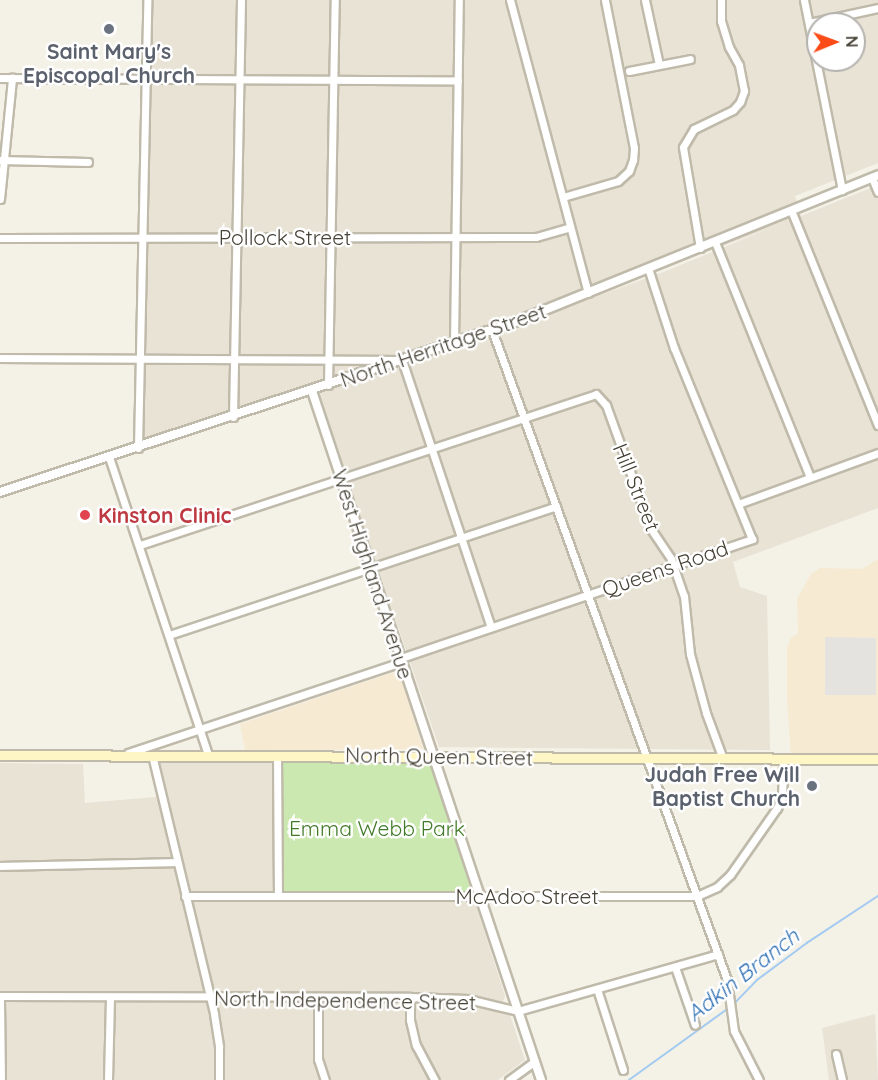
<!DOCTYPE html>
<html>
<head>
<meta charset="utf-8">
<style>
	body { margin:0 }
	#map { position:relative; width:878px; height:1080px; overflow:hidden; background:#f4f1e7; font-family:Quicksand,sans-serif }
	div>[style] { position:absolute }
	.residential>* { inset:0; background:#e8e3d5 }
	.commercial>* { inset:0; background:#f6ead2 }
	.green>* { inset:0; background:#cae8af }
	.parking>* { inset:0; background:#e5e3df }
	.stream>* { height:1.5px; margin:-0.75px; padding:0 0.75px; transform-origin:0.75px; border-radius:0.75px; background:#a3cbf1 }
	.roads { filter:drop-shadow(2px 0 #bfbaaa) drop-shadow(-2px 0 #bfbaaa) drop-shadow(0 2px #bfbaaa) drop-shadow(0 -2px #bfbaaa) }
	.minor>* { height:7px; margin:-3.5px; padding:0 3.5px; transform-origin:3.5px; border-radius:3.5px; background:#fff }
	.tertiary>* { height:8px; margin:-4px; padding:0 4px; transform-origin:4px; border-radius:4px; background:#fff }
	.secondary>* { height:9px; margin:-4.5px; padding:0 4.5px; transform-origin:4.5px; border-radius:4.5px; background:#fff6c6 }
	.dots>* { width:16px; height:16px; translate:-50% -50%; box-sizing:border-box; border:3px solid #fff; border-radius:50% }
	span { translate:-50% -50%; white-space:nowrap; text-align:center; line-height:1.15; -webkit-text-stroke:5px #fff; paint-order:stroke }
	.worship-label { font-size:21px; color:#5b616d; font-weight:700 }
	.right { translate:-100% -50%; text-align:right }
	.street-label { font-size:21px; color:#474236 }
	.health-label { font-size:21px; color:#be3a42; font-weight:700 }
	.left { translate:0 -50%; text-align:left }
	.park-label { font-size:21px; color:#407a28 }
	.water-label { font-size:22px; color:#2e70b4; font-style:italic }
	.north { position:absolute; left:806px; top:12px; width:60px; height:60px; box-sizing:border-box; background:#fff; border:2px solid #b5b3af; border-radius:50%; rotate:89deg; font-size:16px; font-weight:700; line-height:24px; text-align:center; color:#474236 }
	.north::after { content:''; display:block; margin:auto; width:21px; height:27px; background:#fc4b16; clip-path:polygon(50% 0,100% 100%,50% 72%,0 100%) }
</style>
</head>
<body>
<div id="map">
	<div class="residential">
		<div style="clip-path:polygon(evenodd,153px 0,878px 0,878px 163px,795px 196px,801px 216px,878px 185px,878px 508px,733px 562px,740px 587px,767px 596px,770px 750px,439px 747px,315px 384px,143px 439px,153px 0,818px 24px,854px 24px,854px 60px,818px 60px,818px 24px,153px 0,771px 228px,661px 273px,394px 369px,394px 368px,771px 228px)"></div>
		<div style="clip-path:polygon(282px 762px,282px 894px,472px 893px,505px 996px,503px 1001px,509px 1012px,525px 1060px,498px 1080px,0 1080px,0 763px,83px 764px,85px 803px,167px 796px,160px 763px)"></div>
		<div style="clip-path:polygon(875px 1014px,878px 1080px,829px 1080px,822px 1028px)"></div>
	</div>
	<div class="commercial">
		<div style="clip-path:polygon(878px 559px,878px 759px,791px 759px,787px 698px,787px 648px,791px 638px,798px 633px,797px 599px,811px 574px,820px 568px,862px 569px)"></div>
		<div style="clip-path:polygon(395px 672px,400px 675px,423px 749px,245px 750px,240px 724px)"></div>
	</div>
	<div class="green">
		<div style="clip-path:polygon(282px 762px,430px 762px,472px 893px,282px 894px)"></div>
	</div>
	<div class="parking">
		<div style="clip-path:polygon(825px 637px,876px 638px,876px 695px,825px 695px)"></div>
	</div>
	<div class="stream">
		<div style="left:733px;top:1005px;width:35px;rotate:-46deg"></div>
		<div style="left:757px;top:980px;width:62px;rotate:-36.5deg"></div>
		<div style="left:807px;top:943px;width:85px;rotate:-33.5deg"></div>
		<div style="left:629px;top:1080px;width:123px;rotate:-35.8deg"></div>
	</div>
	<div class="roads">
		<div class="minor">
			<div style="left:510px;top:0;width:303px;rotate:75.1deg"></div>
			<div style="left:645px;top:0;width:66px;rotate:77.8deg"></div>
			<div style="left:804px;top:0;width:194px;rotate:78.7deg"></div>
			<div style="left:809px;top:23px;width:71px;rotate:-12.3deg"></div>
			<div style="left:629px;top:71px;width:62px;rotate:-11.1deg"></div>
			<div style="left:0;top:78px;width:458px;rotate:0.3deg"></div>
			<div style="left:0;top:160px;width:88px;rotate:1.3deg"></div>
			<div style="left:872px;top:178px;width:15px;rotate:67deg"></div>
			<div style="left:563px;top:197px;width:57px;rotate:-16.2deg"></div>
			<div style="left:618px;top:181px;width:15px;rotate:-42deg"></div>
			<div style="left:629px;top:171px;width:12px;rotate:-70deg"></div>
			<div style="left:633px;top:160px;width:12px;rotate:-85deg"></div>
			<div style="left:634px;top:148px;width:151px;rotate:-101.1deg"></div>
			<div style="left:0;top:199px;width:122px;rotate:-84.3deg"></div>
			<div style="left:791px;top:210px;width:232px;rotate:68deg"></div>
			<div style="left:0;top:238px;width:536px;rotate:-0.11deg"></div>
			<div style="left:536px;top:237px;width:35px;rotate:-16deg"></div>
			<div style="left:715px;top:242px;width:253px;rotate:68deg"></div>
			<div style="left:700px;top:248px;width:102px;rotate:-99.6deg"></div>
			<div style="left:683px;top:147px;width:21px;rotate:-59deg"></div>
			<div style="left:694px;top:129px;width:43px;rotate:-26deg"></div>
			<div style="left:733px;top:110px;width:11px;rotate:-49deg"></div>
			<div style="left:740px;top:102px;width:12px;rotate:-70deg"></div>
			<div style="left:744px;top:91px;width:26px;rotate:-101deg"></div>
			<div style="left:739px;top:65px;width:21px;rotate:-119deg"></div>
			<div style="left:729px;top:47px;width:27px;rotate:-107deg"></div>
			<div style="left:721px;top:21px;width:21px;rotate:-90deg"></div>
			<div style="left:492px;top:330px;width:691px;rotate:70.12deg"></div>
			<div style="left:727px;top:980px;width:51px;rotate:82.2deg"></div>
			<div style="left:734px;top:1031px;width:55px;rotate:63deg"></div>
			<div style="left:454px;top:343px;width:343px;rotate:-89.2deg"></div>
			<div style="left:0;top:358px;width:402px;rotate:0.3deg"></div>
			<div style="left:402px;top:360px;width:281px;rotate:71.6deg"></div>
			<div style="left:328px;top:385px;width:385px;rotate:-89deg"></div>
			<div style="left:233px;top:417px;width:417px;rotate:-88.9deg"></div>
			<div style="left:138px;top:448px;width:448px;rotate:-88.8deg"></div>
			<div style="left:109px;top:457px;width:313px;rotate:71.6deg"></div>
			<div style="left:738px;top:504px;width:149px;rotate:-20deg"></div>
			<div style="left:140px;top:545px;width:480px;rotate:-18.3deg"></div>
			<div style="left:596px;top:394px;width:15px;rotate:48deg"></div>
			<div style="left:606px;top:405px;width:132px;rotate:70.1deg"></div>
			<div style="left:651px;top:529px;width:36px;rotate:56deg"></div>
			<div style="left:671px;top:559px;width:39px;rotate:71deg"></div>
			<div style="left:684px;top:596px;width:58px;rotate:84.1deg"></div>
			<div style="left:690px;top:654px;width:61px;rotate:74.8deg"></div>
			<div style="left:706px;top:713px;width:49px;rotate:69.7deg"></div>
			<div style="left:169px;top:635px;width:408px;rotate:-18.4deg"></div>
			<div style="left:401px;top:658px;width:371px;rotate:-18.7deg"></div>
			<div style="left:752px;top:539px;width:206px;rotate:-112.2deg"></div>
			<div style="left:674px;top:348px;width:84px;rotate:-108deg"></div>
			<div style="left:128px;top:753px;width:289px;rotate:-18.4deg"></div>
			<div style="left:277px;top:755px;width:141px;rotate:89.6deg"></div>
			<div style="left:153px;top:759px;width:262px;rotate:76.5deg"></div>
			<div style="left:214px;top:1014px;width:33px;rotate:81deg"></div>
			<div style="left:219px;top:1047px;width:33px;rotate:90deg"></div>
			<div style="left:0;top:866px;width:177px;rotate:-1.3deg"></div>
			<div style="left:185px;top:896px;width:512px"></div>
			<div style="left:697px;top:896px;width:22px;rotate:-24deg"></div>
			<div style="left:717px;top:887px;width:18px;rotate:-43deg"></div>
			<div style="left:730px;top:875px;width:82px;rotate:-55deg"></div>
			<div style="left:777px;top:808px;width:12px;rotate:-66deg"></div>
			<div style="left:782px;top:797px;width:38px;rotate:-88deg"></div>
			<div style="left:675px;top:967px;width:61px;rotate:71deg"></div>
			<div style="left:597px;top:989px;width:85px;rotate:72.2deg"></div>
			<div style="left:0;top:996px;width:410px;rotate:0.1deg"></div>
			<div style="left:410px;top:997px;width:58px;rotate:2deg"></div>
			<div style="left:468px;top:999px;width:51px;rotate:13.5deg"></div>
			<div style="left:518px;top:1011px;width:208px;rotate:-15.9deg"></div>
			<div style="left:318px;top:997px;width:62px;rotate:90deg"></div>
			<div style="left:318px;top:1059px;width:22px;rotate:72deg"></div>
			<div style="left:410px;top:997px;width:23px;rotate:90deg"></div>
			<div style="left:410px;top:1020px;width:26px;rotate:77deg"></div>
			<div style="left:416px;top:1045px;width:40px;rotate:62deg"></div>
			<div style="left:0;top:1000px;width:80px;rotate:89.3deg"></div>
			<div style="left:836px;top:1054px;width:27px;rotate:77deg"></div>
			<div style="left:108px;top:1080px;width:83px;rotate:-88.6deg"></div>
			<div style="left:509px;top:1080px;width:32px;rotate:-36deg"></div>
		</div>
		<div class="tertiary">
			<div style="left:312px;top:391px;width:726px;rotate:71.61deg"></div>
			<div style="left:0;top:492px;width:542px;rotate:-18.27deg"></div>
			<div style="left:515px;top:322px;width:392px;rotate:-22deg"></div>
		</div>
		<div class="secondary">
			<div style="left:0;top:755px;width:878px;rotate:0.26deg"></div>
		</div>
	</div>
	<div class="dots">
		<div style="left:109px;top:29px;background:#6b7280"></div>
		<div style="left:85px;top:515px;background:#e0444e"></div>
		<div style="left:812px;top:786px;background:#6b7280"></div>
	</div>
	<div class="worship-label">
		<span style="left:109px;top:63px">Saint Mary's<br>Episcopal Church</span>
		<span class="right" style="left:800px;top:786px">Judah Free Will<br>Baptist Church</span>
	</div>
	<div class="street-label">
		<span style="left:285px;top:237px">Pollock Street</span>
		<span style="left:443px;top:345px;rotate:-19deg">North Herritage Street</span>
		<span style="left:637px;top:487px;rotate:68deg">Hill Street</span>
		<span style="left:665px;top:568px;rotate:-19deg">Queens Road</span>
		<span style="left:373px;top:574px;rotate:72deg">West Highland Avenue</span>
		<span style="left:439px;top:756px;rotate:1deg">North Queen Street</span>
		<span style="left:527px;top:896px">McAdoo Street</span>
		<span style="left:345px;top:1000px;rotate:1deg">North Independence Street</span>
	</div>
	<div class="health-label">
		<span class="left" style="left:98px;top:515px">Kinston Clinic</span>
	</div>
	<div class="park-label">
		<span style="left:377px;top:828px">Emma Webb Park</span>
	</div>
	<div class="water-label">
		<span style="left:743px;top:975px;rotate:-38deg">Adkin Branch</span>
	</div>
	<div class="north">N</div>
</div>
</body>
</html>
